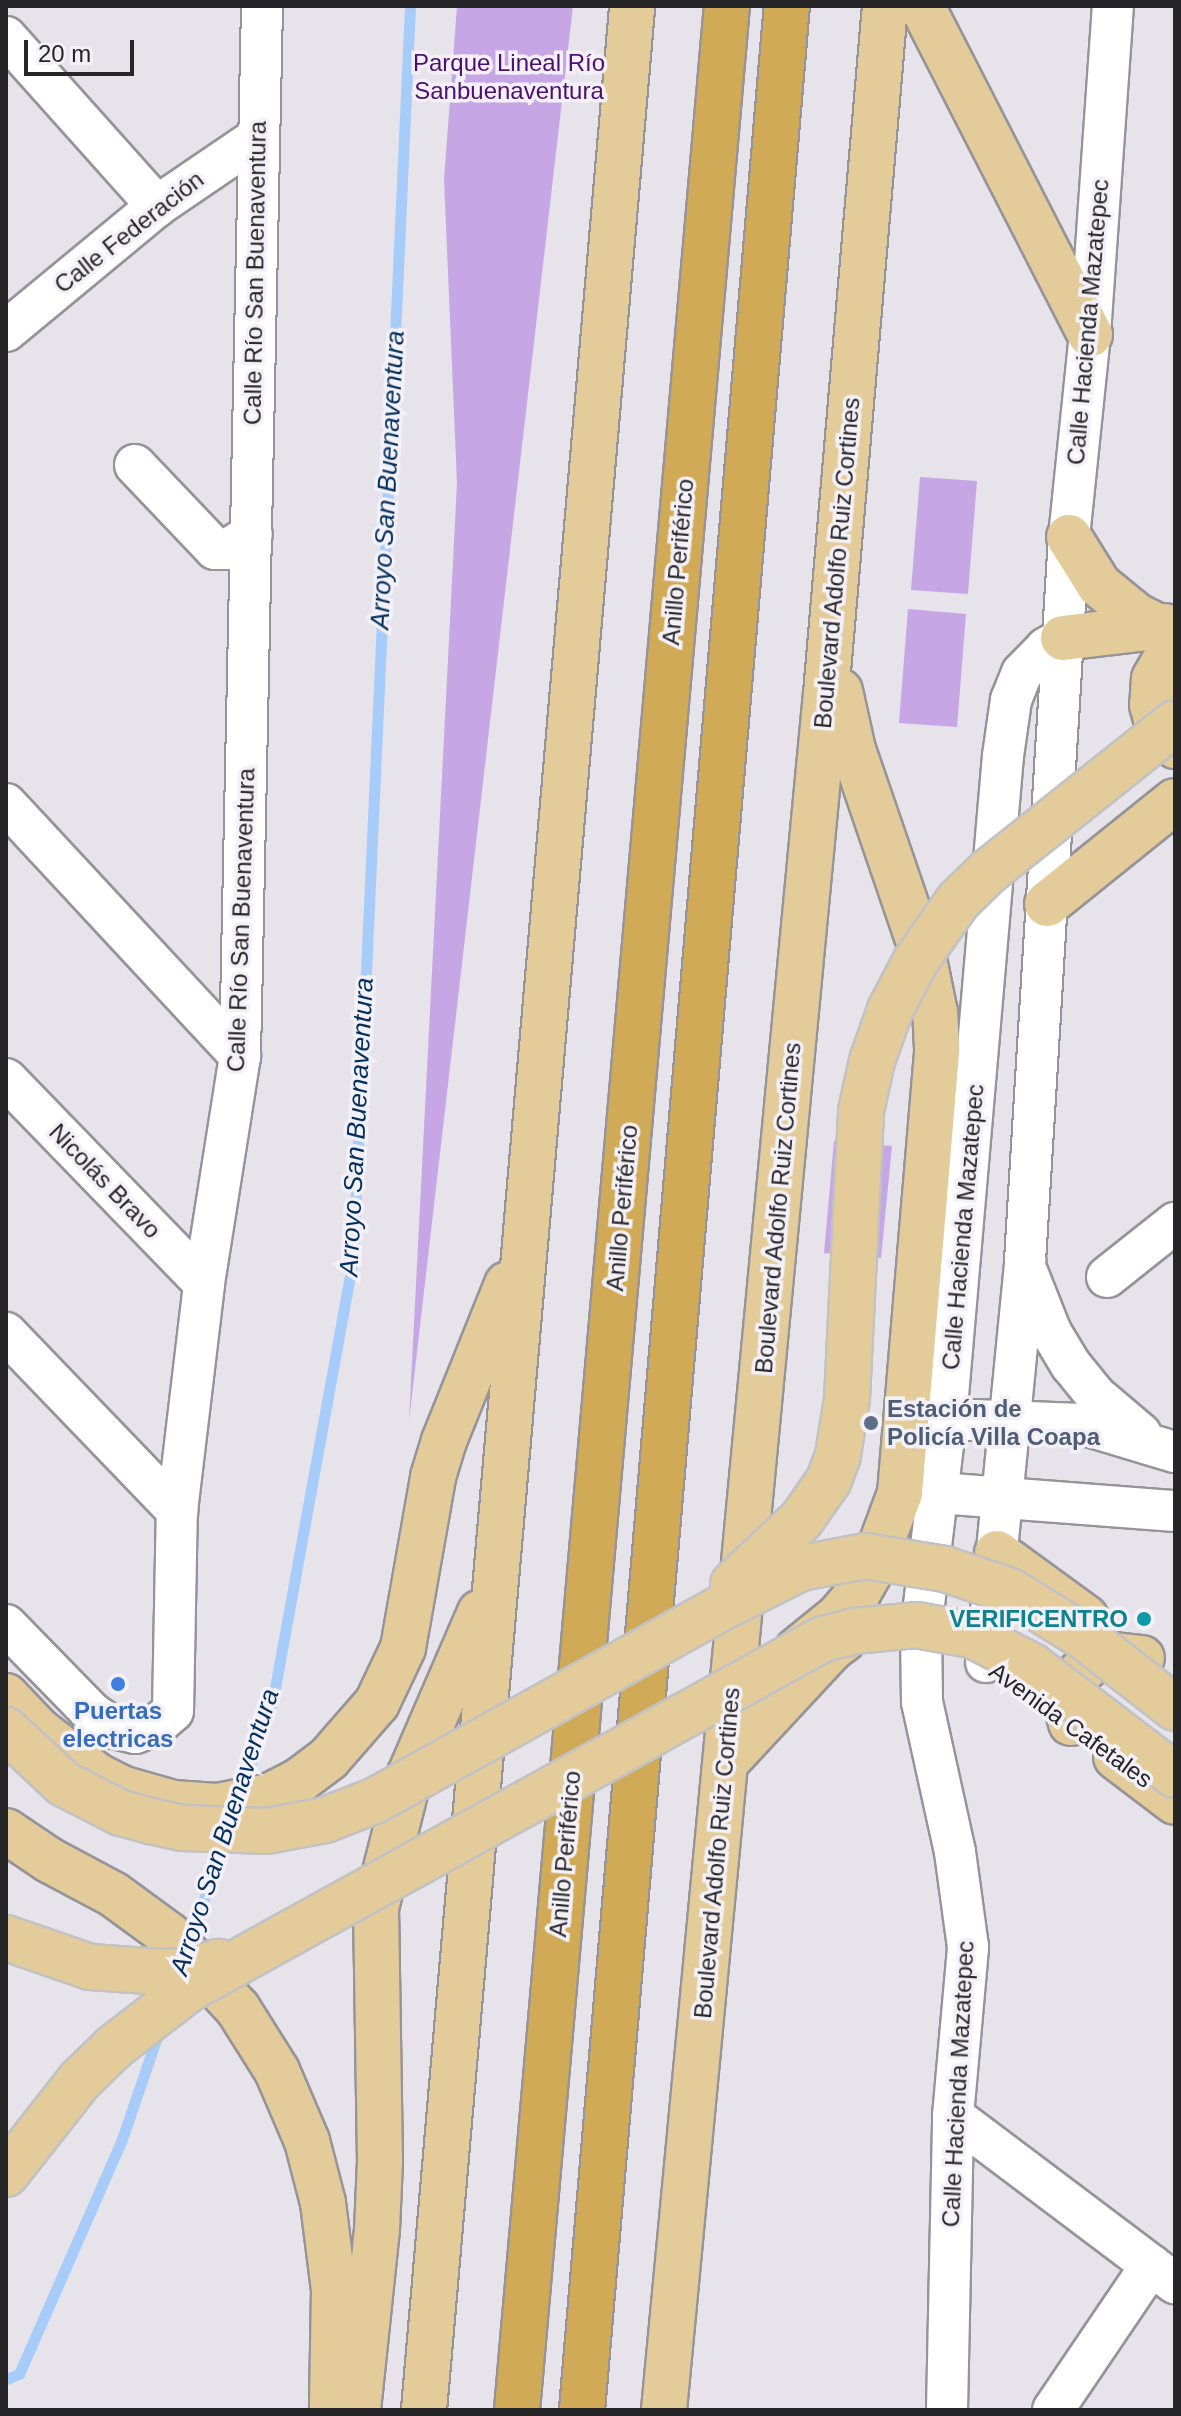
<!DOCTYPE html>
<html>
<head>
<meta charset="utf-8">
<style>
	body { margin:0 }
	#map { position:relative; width:1181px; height:2416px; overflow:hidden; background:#e6e3ea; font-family:Arial,sans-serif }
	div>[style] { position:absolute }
	.green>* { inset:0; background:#c7a6e5 }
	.stream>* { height:11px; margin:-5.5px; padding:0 5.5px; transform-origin:5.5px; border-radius:5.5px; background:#a7ccf9 }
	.roads { filter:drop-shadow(2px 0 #969399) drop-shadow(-2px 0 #969399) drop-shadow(0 2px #969399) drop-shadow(0 -2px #969399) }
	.minor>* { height:40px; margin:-20px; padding:0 20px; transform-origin:20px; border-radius:20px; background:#fff }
	.major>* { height:44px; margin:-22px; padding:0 22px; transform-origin:22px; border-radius:22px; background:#e3cc9a }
	.highway>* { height:44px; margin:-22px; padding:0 22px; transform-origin:22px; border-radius:22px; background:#d0aa56 }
	.bridges { filter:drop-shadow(2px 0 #c2c2c3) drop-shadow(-2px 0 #c2c2c3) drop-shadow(0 2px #c2c2c3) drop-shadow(0 -2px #c2c2c3) }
	.major-bridge>* { height:44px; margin:-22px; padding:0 22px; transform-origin:22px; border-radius:22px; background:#e3cc9a }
	.dots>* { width:22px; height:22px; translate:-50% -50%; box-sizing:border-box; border:4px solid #f3f0f7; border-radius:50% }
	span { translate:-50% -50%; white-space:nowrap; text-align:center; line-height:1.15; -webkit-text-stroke:7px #f3f0f7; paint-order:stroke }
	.park-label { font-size:24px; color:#4c0e71 }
	.street-label { font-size:24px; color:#262527 }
	.service-label { font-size:24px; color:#4e5e75; font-weight:700 }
	.left { translate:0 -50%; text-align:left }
	.culture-label { font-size:24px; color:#0d838f; font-weight:700 }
	.right { translate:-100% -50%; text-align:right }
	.shop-label { font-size:24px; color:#366cbe; font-weight:700 }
	.water-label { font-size:26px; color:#022f5b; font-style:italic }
	.frame { position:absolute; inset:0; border:8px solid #262527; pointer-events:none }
	.scale { position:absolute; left:24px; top:40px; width:110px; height:36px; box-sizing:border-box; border:4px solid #262527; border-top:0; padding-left:10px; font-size:24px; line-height:28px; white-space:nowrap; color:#262527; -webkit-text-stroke:6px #f3f0f7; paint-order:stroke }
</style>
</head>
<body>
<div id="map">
	<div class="green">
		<div style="clip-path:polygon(457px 6px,573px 6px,409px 1421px,457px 483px,444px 179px)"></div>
		<div style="clip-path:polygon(920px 477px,977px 481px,968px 594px,911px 590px)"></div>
		<div style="clip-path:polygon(908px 609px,966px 614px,957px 727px,899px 723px)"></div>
		<div style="clip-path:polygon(834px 1141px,892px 1146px,881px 1258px,824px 1253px)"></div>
	</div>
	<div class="stream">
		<div style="left:241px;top:1792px;width:98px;rotate:-71deg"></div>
		<div style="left:273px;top:1699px;width:449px;rotate:-79.7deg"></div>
		<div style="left:353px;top:1257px;width:1252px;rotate:-87.39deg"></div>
		<div style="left:189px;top:1943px;width:111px;rotate:-71.1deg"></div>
		<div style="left:6px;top:2379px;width:14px;rotate:-21deg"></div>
		<div style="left:19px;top:2374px;width:253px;rotate:-66.3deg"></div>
		<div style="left:121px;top:2142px;width:117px;rotate:-71.1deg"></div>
	</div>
	<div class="roads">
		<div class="minor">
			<div style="left:6px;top:37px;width:227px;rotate:48.2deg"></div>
			<div style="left:6px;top:331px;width:196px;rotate:-39.6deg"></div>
			<div style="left:157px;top:206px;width:121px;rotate:-34.2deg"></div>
			<div style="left:135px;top:465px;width:116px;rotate:46.4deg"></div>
			<div style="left:215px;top:549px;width:13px"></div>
			<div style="left:228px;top:549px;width:28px;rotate:-32deg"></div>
			<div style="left:6px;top:804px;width:344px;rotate:47.1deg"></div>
			<div style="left:6px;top:1079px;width:284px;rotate:45.9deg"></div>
			<div style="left:1028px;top:1274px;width:62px;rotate:68.4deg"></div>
			<div style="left:1051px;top:1332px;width:39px;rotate:59deg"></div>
			<div style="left:1071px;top:1365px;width:38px;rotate:51deg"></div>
			<div style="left:1095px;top:1395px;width:60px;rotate:40.3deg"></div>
			<div style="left:1107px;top:1277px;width:87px;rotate:-38.5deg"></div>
			<div style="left:6px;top:1333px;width:247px;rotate:46.1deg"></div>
			<div style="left:946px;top:1419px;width:136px;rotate:2.1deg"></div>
			<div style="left:1082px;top:1424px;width:97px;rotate:16.8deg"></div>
			<div style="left:939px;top:1493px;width:237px;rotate:4.4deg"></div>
			<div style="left:6px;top:1625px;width:123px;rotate:45.7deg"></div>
			<div style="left:92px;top:1713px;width:27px;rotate:34deg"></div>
			<div style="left:114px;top:1728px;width:22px;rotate:13deg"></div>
			<div style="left:135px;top:1733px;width:23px;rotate:-20deg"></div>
			<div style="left:157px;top:1725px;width:21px;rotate:-41deg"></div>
			<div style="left:173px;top:1711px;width:200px;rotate:-88.9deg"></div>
			<div style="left:177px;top:1511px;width:230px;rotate:-83.2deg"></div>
			<div style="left:204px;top:1283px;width:230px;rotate:-81deg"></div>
			<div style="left:240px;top:1056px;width:1050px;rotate:-88.8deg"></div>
			<div style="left:986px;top:1662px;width:403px;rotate:-84.4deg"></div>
			<div style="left:1025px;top:1261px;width:725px;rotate:-86.52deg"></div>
			<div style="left:1069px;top:537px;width:204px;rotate:-84.1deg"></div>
			<div style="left:1090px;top:334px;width:329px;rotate:-86deg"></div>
			<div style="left:953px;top:2116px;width:278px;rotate:37deg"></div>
			<div style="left:947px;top:2410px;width:294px;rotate:-88.8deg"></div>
			<div style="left:953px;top:2116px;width:170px;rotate:-84.9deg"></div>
			<div style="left:968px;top:1947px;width:96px;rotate:-97.8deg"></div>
			<div style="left:955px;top:1852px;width:154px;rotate:-102.4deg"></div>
			<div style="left:922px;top:1702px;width:72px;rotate:-90.8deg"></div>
			<div style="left:921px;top:1630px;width:212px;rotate:-83.2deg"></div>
			<div style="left:946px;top:1419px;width:665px;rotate:-85.09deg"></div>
			<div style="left:1003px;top:756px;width:57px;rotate:-81.9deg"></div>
			<div style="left:1011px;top:700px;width:29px;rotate:-68deg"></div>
			<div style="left:1022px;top:673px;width:35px;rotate:-46deg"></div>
			<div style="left:1046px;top:648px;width:20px;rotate:-30deg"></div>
			<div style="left:1053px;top:2410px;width:175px;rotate:-55.9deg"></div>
		</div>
		<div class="major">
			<div style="left:922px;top:6px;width:369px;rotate:62.9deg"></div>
			<div style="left:1069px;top:537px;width:57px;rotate:58deg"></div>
			<div style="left:1099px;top:585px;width:49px;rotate:39.2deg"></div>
			<div style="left:1137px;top:616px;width:25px;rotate:26deg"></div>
			<div style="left:1063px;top:638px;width:102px;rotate:-6.8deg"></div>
			<div style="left:1175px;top:642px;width:43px;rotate:119.6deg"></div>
			<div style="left:1154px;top:679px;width:26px;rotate:94deg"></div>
			<div style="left:1152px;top:705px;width:26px;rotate:74deg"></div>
			<div style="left:1159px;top:730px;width:23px;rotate:45deg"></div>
			<div style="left:1047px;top:904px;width:164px;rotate:-38.8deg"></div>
			<div style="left:997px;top:1553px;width:110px;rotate:36.1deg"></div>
			<div style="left:797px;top:1650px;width:54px;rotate:-39deg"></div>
			<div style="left:839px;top:1616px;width:30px;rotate:-50deg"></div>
			<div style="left:858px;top:1593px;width:28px;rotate:-60deg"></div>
			<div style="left:872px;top:1569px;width:81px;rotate:-69.8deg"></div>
			<div style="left:900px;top:1493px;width:447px;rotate:-85.2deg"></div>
			<div style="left:937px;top:1048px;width:35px;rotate:-93deg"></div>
			<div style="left:935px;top:1013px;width:60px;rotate:-101.5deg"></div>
			<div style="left:923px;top:954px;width:216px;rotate:-108.9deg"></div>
			<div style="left:853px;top:750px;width:60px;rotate:-102.4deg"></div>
			<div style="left:6px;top:1696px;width:47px;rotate:46.7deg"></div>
			<div style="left:38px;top:1730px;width:73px;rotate:37.8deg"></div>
			<div style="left:96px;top:1775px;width:31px;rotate:27deg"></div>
			<div style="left:124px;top:1789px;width:51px;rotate:15.9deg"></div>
			<div style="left:173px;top:1803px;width:44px;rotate:3.9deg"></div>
			<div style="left:217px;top:1806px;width:53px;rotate:-10.9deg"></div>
			<div style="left:269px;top:1796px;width:35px;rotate:-27deg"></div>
			<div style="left:300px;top:1780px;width:36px;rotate:-37deg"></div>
			<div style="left:329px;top:1758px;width:73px;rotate:-48.9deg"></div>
			<div style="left:377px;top:1703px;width:61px;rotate:-64.7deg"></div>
			<div style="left:403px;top:1648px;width:174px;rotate:-80deg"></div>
			<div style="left:433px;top:1477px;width:38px;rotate:-73deg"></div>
			<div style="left:444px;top:1441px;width:169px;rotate:-68.1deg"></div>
			<div style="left:1071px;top:1723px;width:27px;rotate:-105deg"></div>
			<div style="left:1064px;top:1697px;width:15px;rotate:-67deg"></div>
			<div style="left:1070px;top:1683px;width:33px;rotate:-45deg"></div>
			<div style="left:1093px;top:1660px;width:21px;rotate:-14deg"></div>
			<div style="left:1113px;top:1655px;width:29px;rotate:6deg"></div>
			<div style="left:1116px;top:1757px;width:74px;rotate:37.3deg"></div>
			<div style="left:726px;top:1762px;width:154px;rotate:-47.1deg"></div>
			<div style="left:831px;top:1649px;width:15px;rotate:-37deg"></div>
			<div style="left:6px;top:1831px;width:52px;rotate:34deg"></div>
			<div style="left:49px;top:1860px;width:72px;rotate:28deg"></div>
			<div style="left:113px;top:1894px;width:69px;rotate:36.2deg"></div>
			<div style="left:169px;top:1935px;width:101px;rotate:47deg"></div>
			<div style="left:238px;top:2009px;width:73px;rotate:57.8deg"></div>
			<div style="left:277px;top:2071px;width:76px;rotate:66.8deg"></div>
			<div style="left:307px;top:2141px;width:64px;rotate:75.5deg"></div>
			<div style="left:323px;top:2203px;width:88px;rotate:82.8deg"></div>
			<div style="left:334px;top:2290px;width:120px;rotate:91deg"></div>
			<div style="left:358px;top:2410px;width:181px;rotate:-84deg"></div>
			<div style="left:377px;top:2230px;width:68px;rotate:-87.5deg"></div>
			<div style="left:380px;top:2162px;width:254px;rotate:-90.9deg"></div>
			<div style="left:376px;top:1908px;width:138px;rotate:-75.8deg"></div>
			<div style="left:410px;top:1774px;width:176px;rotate:-66.6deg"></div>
			<div style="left:424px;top:2410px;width:2413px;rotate:-85.05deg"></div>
			<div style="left:664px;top:2410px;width:1724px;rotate:-84.61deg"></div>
			<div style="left:826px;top:694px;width:691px;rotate:-85.1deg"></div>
		</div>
		<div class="highway">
			<div style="left:517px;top:2410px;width:2413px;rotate:-85.01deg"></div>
			<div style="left:582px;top:2410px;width:2413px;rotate:-85.13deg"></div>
		</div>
	</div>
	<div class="bridges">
		<div class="major-bridge">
			<div style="left:733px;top:1584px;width:93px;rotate:-43.3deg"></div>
			<div style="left:801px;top:1520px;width:49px;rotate:-55deg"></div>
			<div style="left:829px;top:1480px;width:27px;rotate:-70deg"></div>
			<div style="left:838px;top:1455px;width:57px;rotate:-80.9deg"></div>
			<div style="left:847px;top:1399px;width:288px;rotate:-87.2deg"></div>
			<div style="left:861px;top:1111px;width:51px;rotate:-77.6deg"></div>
			<div style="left:872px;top:1061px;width:54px;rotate:-70.6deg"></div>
			<div style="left:890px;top:1010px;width:54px;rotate:-62.5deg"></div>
			<div style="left:915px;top:962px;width:75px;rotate:-54.8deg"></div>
			<div style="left:958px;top:901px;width:43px;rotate:-44.1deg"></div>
			<div style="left:989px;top:871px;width:238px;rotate:-38.5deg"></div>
			<div style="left:6px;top:1730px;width:79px;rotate:43deg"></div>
			<div style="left:64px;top:1784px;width:64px;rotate:27deg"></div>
			<div style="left:121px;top:1813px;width:30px;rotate:15deg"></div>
			<div style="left:150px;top:1821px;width:33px;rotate:12deg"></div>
			<div style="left:182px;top:1828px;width:85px;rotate:2deg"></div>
			<div style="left:267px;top:1831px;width:59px;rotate:-10.7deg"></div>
			<div style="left:325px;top:1820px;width:55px;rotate:-21.4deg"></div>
			<div style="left:376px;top:1800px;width:395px;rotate:-29.1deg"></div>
			<div style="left:721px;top:1608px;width:89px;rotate:-26.6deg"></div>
			<div style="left:801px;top:1568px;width:65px;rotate:-10.6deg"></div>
			<div style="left:865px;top:1556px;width:81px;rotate:9.2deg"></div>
			<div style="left:945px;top:1569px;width:69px;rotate:18.7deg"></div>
			<div style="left:1010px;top:1591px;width:86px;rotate:31.7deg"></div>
			<div style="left:1083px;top:1636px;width:117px;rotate:38deg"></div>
			<div style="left:6px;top:1938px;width:89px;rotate:19deg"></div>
			<div style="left:90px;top:1967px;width:73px;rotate:3.9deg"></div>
			<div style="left:163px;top:1972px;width:29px;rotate:-4deg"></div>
			<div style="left:192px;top:1970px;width:28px;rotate:-17deg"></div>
			<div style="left:6px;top:2174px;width:120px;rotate:-51.8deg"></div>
			<div style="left:80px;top:2080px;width:47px;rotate:-44.1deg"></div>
			<div style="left:114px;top:2047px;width:95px;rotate:-37.7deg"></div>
			<div style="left:189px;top:1989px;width:724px;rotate:-28.9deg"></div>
			<div style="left:823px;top:1639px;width:32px;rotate:-14deg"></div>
			<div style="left:854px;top:1631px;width:62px;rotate:-5.5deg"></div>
			<div style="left:916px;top:1625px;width:57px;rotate:10.1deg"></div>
			<div style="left:972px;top:1635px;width:68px;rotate:27.3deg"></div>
			<div style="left:1032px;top:1666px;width:180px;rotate:37.3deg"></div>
		</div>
	</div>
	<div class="dots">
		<div style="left:871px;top:1423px;background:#5c6f8a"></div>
		<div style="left:1144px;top:1619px;background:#0f9aa8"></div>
		<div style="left:118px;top:1684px;background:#3f7fe0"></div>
	</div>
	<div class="park-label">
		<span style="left:509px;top:77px">Parque Lineal Río<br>Sanbuenaventura</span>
	</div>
	<div class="street-label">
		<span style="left:129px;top:232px;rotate:-38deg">Calle Federación</span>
		<span style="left:255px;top:273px;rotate:-89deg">Calle Río San Buenaventura</span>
		<span style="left:1088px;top:322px;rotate:-85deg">Calle Hacienda Mazatepec</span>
		<span style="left:678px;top:562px;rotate:-85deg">Anillo Periférico</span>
		<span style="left:837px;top:563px;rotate:-85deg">Boulevard Adolfo Ruiz Cortines</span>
		<span style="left:241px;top:920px;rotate:-88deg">Calle Río San Buenaventura</span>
		<span style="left:105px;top:1181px;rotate:46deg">Nicolás Bravo</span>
		<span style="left:622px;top:1208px;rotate:-85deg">Anillo Periférico</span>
		<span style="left:778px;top:1208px;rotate:-85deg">Boulevard Adolfo Ruiz Cortines</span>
		<span style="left:963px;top:1227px;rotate:-85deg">Calle Hacienda Mazatepec</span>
		<span style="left:1071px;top:1725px;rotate:36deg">Avenida Cafetales</span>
		<span style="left:717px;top:1853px;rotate:-85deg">Boulevard Adolfo Ruiz Cortines</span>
		<span style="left:565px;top:1854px;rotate:-85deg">Anillo Periférico</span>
		<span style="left:958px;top:2084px;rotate:-87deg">Calle Hacienda Mazatepec</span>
	</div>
	<div class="service-label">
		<span class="left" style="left:887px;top:1423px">Estación de<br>Policía Villa Coapa</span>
	</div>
	<div class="culture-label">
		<span class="right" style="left:1128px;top:1619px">VERIFICENTRO</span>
	</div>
	<div class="shop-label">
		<span style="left:118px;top:1725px">Puertas<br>electricas</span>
	</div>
	<div class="water-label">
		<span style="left:388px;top:480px;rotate:-87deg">Arroyo San Buenaventura</span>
		<span style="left:357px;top:1127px;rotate:-87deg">Arroyo San Buenaventura</span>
		<span style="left:225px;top:1832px;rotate:-72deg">Arroyo San Buenaventura</span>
	</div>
	<div class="frame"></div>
	<div class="scale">20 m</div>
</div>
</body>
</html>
